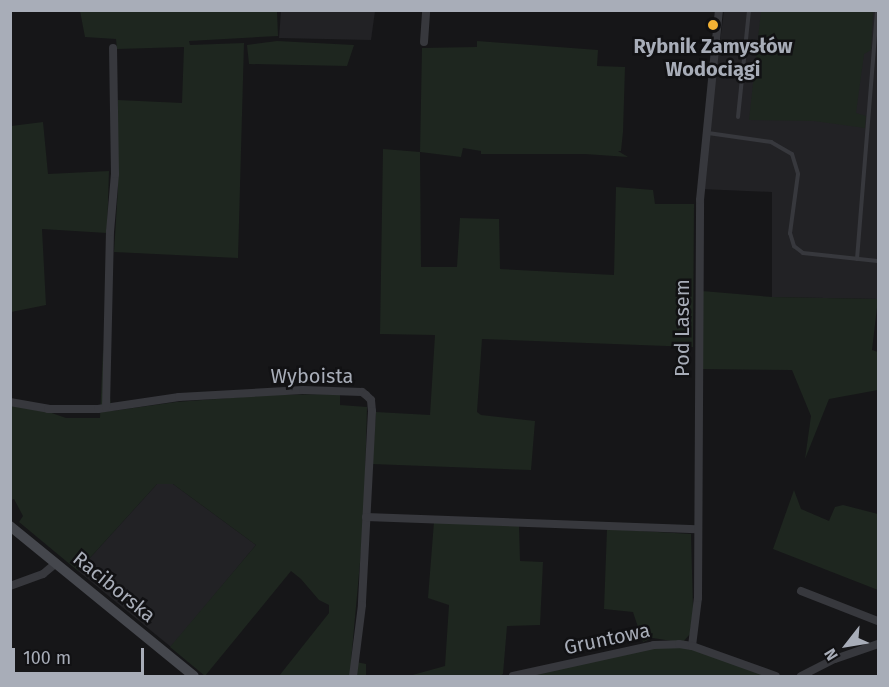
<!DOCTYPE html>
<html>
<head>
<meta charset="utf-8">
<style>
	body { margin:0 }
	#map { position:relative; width:889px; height:687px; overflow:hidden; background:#161618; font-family:"Fira Sans",sans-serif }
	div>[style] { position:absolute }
	.built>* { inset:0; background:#222225 }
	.green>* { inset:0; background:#1e261f }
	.lane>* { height:4px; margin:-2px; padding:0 2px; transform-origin:2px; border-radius:2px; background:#37383d }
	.street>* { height:8px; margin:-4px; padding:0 4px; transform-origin:4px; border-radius:4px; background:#37383d }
	.secondary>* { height:10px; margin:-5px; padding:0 5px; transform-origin:5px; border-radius:5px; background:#45474d }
	.dots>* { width:16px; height:16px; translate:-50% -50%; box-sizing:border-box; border:3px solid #111113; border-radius:50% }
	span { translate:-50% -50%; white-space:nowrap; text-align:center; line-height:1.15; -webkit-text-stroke:5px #111113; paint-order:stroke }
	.poi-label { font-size:20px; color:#a8adb8; font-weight:700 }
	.street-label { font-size:20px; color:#a8adb8 }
	.frame { position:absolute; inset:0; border:12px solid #a8adb8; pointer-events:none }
	.north { position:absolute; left:817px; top:615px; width:60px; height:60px; -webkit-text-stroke:4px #111113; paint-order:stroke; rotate:239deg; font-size:16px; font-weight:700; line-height:24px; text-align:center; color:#a8adb8 }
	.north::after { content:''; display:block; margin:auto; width:21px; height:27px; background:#a8adb8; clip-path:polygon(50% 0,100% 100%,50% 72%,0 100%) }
	.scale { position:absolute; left:12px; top:648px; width:132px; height:27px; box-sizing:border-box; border:3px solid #a8adb8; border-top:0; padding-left:8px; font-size:18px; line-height:21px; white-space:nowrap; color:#a8adb8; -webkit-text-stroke:4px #111113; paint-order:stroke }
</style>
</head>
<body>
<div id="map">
	<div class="built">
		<div style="clip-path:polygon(281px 11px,375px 11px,371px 40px,279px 38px)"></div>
		<div style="clip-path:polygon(724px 11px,878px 11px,878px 299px,772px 297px,772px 192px,701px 189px)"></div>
		<div style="clip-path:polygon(157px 484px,173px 484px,256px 545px,171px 647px,78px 571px)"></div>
	</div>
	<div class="green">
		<div style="clip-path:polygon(80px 11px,277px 11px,278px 36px,189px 41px,190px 45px,244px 43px,238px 258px,114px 252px,118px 188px,118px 100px,182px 103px,184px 47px,117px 49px,116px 39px,85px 37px)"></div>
		<div style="clip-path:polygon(761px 11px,873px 11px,871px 50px,864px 54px,856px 113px,866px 116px,865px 128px,814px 121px,749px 120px)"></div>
		<div style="clip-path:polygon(277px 41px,354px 45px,347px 66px,249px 64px,247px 45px)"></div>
		<div style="clip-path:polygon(477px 41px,598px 50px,597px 66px,625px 67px,623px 132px,621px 151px,618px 151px,628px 157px,585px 154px,481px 154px,481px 151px,463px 148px,461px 157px,420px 152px,421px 267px,457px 267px,460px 218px,499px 219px,500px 269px,614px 275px,616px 187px,653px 190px,655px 204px,694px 204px,693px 347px,482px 339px,477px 412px,481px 415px,535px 421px,531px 470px,372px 464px,376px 412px,430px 415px,435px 335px,380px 334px,383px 149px,420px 152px,422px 48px,477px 47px)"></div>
		<div style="clip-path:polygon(43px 122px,48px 174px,109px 171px,107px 233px,42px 229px,46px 305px,11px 312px,11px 332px,11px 126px)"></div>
		<div style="clip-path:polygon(702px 291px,772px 297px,878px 299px,872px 350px,878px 352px,878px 390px,829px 399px,805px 459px,811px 416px,792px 370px,701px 369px)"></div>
		<div style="clip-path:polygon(103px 349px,112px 411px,176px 402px,269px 395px,340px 394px,340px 405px,367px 407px,364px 519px,351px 661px,366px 664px,366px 676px,279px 676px,329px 613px,329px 605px,319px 600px,301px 579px,291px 571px,205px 676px,170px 647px,256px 545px,173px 484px,157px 484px,78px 571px,19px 522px,23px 516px,14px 499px,11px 500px,10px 405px,43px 410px,66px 418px,100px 418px)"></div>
		<div style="clip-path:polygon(794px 490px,801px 509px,829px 521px,835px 507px,843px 505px,878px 514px,878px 590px,773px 549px)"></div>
		<div style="clip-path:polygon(434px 522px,519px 526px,520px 561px,543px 562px,540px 625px,507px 626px,503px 674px,500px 676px,409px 676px,445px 666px,449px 605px,428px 598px)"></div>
		<div style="clip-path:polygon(607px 529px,691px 534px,693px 609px,690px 634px,683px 642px,773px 676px,506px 676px,678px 642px,653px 638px,643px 642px,633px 612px,604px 609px)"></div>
	</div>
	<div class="lane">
		<div style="left:738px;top:117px;width:108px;rotate:-84.1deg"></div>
		<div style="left:708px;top:133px;width:64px;rotate:8.1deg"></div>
		<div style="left:771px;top:142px;width:24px;rotate:30deg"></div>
		<div style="left:792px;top:154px;width:21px;rotate:73deg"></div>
		<div style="left:798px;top:174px;width:60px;rotate:97.7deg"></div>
		<div style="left:790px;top:233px;width:14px;rotate:73deg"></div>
		<div style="left:794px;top:246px;width:11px;rotate:38deg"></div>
		<div style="left:803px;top:253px;width:75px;rotate:6.1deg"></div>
		<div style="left:857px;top:259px;width:250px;rotate:-85.4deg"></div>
	</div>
	<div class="street">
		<div style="left:424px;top:42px;width:32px;rotate:-86deg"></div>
		<div style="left:10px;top:402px;width:39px;rotate:10deg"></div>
		<div style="left:48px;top:409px;width:50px"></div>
		<div style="left:98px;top:409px;width:82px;rotate:-8.4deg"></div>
		<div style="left:179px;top:397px;width:124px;rotate:-3.2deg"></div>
		<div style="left:303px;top:390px;width:59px;rotate:1.9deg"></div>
		<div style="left:362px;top:392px;width:5px;rotate:37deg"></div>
		<div style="left:366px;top:395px;width:7px;rotate:45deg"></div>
		<div style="left:371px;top:400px;width:11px;rotate:85deg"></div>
		<div style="left:372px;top:411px;width:194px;rotate:93deg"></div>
		<div style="left:362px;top:605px;width:72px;rotate:97.2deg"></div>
		<div style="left:106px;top:407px;width:175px;rotate:-88.7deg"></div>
		<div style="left:110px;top:232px;width:58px;rotate:-85.1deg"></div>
		<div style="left:115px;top:174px;width:126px;rotate:-90.9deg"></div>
		<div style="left:366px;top:517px;width:331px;rotate:2.1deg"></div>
		<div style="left:10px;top:586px;width:35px;rotate:-20deg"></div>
		<div style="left:43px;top:574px;width:17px;rotate:-40deg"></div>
		<div style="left:801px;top:591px;width:83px;rotate:21.3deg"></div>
		<div style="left:692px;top:646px;width:48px;rotate:-82.9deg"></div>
		<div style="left:698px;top:598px;width:398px;rotate:-89.7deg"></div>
		<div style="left:700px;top:200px;width:191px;rotate:-84.3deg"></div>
		<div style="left:513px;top:676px;width:144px;rotate:-12.4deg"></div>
		<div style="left:654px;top:645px;width:25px;rotate:-2deg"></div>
		<div style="left:679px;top:644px;width:13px;rotate:9deg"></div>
		<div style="left:692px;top:646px;width:89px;rotate:19.7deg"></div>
		<div style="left:801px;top:676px;width:38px;rotate:-27deg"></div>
		<div style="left:835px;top:659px;width:46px;rotate:-19.2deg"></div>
	</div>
	<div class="secondary">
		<div style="left:10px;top:526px;width:237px;rotate:39.2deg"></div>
	</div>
	<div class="dots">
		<div style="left:713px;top:25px;background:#f2b134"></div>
	</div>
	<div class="poi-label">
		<span style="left:713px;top:58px">Rybnik Zamysłów<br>Wodociągi</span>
	</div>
	<div class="street-label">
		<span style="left:682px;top:328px;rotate:-90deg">Pod Lasem</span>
		<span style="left:312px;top:376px">Wyboista</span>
		<span style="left:114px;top:587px;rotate:39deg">Raciborska</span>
		<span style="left:607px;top:639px;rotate:-12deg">Gruntowa</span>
	</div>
	<div class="frame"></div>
	<div class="north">N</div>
	<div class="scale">100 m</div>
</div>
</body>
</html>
